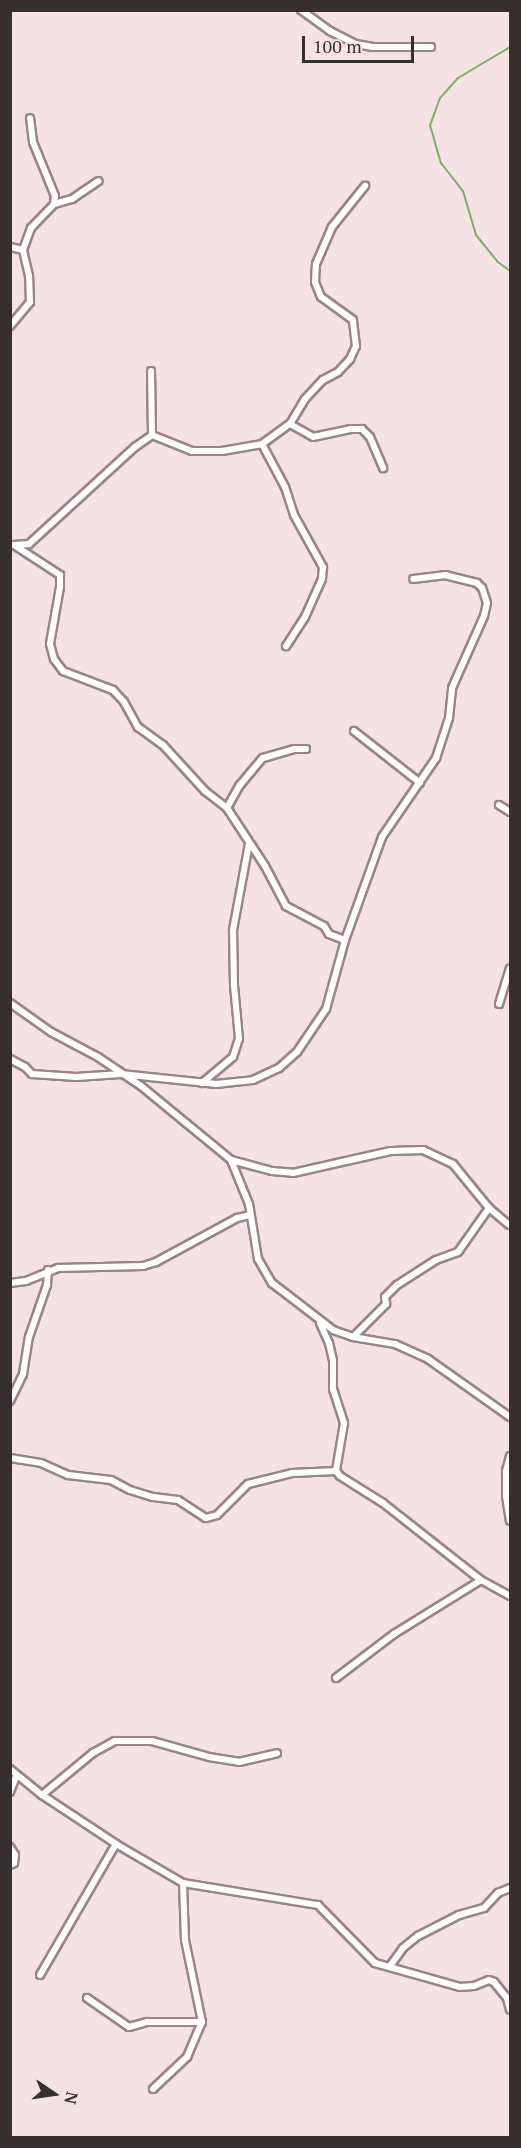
<!DOCTYPE html>
<html>
<head>
<meta charset="utf-8">
<style>
	body { margin:0 }
	#map { position:relative; width:521px; height:2148px; overflow:hidden; background:#f6e2e4; font-family:"PT Serif",serif }
	div>[style] { position:absolute }
	.stream>* { height:2px; margin:-1px; padding:0 1px; transform-origin:1px; border-radius:1px; background:#7bb165 }
	.roads { filter:drop-shadow(2px 0 #988588) drop-shadow(-2px 0 #988588) drop-shadow(0 2px #988588) drop-shadow(0 -2px #988588) }
	.minor>* { height:6px; margin:-3px; padding:0 3px; transform-origin:3px; border-radius:3px; background:#fff }
	span { translate:-50% -50%; white-space:nowrap; text-align:center; line-height:1.15; -webkit-text-stroke:5px #f6e2e4; paint-order:stroke }
	.frame { position:absolute; inset:0; border:12px solid #362f30; pointer-events:none }
	.north { position:absolute; left:24px; top:2064px; width:60px; height:60px; -webkit-text-stroke:4px #f6e2e4; paint-order:stroke; rotate:103deg; font-size:16px; font-weight:700; line-height:24px; text-align:center; color:#362f30 }
	.north::after { content:''; display:block; margin:auto; width:21px; height:27px; background:#362f30; clip-path:polygon(50% 0,100% 100%,50% 72%,0 100%) }
	.scale { position:absolute; left:302px; top:36px; width:112px; height:27px; box-sizing:border-box; border:3px solid #362f30; border-top:0; padding-left:8px; font-size:18px; line-height:21px; white-space:nowrap; color:#362f30; -webkit-text-stroke:4px #f6e2e4; paint-order:stroke }
</style>
</head>
<body>
<div id="map">
	<div class="stream">
		<div style="left:510px;top:47px;width:61px;rotate:149.2deg"></div>
		<div style="left:458px;top:78px;width:27px;rotate:132deg"></div>
		<div style="left:440px;top:98px;width:29px;rotate:110deg"></div>
		<div style="left:430px;top:125px;width:40px;rotate:74deg"></div>
		<div style="left:441px;top:163px;width:36px;rotate:52deg"></div>
		<div style="left:463px;top:191px;width:46px;rotate:73.5deg"></div>
		<div style="left:476px;top:235px;width:35px;rotate:51deg"></div>
		<div style="left:498px;top:262px;width:15px;rotate:37deg"></div>
	</div>
	<div class="roads">
		<div class="minor">
			<div style="left:301px;top:10px;width:36px;rotate:36deg"></div>
			<div style="left:330px;top:31px;width:29px;rotate:27deg"></div>
			<div style="left:356px;top:44px;width:17px;rotate:10deg"></div>
			<div style="left:373px;top:47px;width:58px"></div>
			<div style="left:54px;top:204px;width:19px;rotate:-16deg"></div>
			<div style="left:72px;top:199px;width:32px;rotate:-34deg"></div>
			<div style="left:10px;top:247px;width:13px;rotate:13deg"></div>
			<div style="left:10px;top:326px;width:31px;rotate:-50deg"></div>
			<div style="left:30px;top:302px;width:26px;rotate:-92deg"></div>
			<div style="left:29px;top:276px;width:27px;rotate:-103deg"></div>
			<div style="left:23px;top:250px;width:23px;rotate:-70deg"></div>
			<div style="left:31px;top:228px;width:33px;rotate:-46deg"></div>
			<div style="left:54px;top:204px;width:8px;rotate:-83deg"></div>
			<div style="left:55px;top:196px;width:58px;rotate:-112.2deg"></div>
			<div style="left:33px;top:142px;width:24px;rotate:-97deg"></div>
			<div style="left:151px;top:371px;width:64px;rotate:89.1deg"></div>
			<div style="left:290px;top:424px;width:26px;rotate:29deg"></div>
			<div style="left:313px;top:437px;width:38px;rotate:-12deg"></div>
			<div style="left:350px;top:429px;width:12px"></div>
			<div style="left:362px;top:429px;width:11px;rotate:45deg"></div>
			<div style="left:370px;top:437px;width:34px;rotate:67deg"></div>
			<div style="left:152px;top:435px;width:43px;rotate:21.8deg"></div>
			<div style="left:192px;top:451px;width:30px"></div>
			<div style="left:222px;top:451px;width:41px;rotate:-9.9deg"></div>
			<div style="left:262px;top:444px;width:34px;rotate:-36deg"></div>
			<div style="left:290px;top:424px;width:29px;rotate:-59deg"></div>
			<div style="left:305px;top:399px;width:26px;rotate:-47deg"></div>
			<div style="left:323px;top:380px;width:17px;rotate:-28deg"></div>
			<div style="left:338px;top:372px;width:18px;rotate:-47deg"></div>
			<div style="left:350px;top:359px;width:14px;rotate:-65deg"></div>
			<div style="left:356px;top:346px;width:26px;rotate:-97deg"></div>
			<div style="left:353px;top:320px;width:39px;rotate:-144deg"></div>
			<div style="left:321px;top:297px;width:16px;rotate:-112deg"></div>
			<div style="left:315px;top:282px;width:18px;rotate:-87deg"></div>
			<div style="left:316px;top:264px;width:40px;rotate:-66.6deg"></div>
			<div style="left:332px;top:227px;width:53px;rotate:-51.2deg"></div>
			<div style="left:262px;top:444px;width:49px;rotate:61.9deg"></div>
			<div style="left:285px;top:487px;width:29px;rotate:72deg"></div>
			<div style="left:294px;top:515px;width:60px;rotate:60.9deg"></div>
			<div style="left:323px;top:567px;width:12px;rotate:95deg"></div>
			<div style="left:322px;top:579px;width:42px;rotate:114.1deg"></div>
			<div style="left:305px;top:617px;width:35px;rotate:123deg"></div>
			<div style="left:14px;top:545px;width:55px;rotate:33.1deg"></div>
			<div style="left:60px;top:575px;width:12px;rotate:90deg"></div>
			<div style="left:60px;top:587px;width:58px;rotate:100deg"></div>
			<div style="left:50px;top:644px;width:16px;rotate:75deg"></div>
			<div style="left:54px;top:659px;width:15px;rotate:53deg"></div>
			<div style="left:63px;top:671px;width:53px;rotate:20.8deg"></div>
			<div style="left:113px;top:690px;width:16px;rotate:47deg"></div>
			<div style="left:124px;top:702px;width:29px;rotate:61deg"></div>
			<div style="left:138px;top:727px;width:31px;rotate:36deg"></div>
			<div style="left:163px;top:745px;width:62px;rotate:47.6deg"></div>
			<div style="left:205px;top:791px;width:28px;rotate:38deg"></div>
			<div style="left:227px;top:808px;width:69px;rotate:56.8deg"></div>
			<div style="left:265px;top:866px;width:45px;rotate:62.3deg"></div>
			<div style="left:286px;top:906px;width:43px;rotate:27.8deg"></div>
			<div style="left:324px;top:926px;width:9px;rotate:58deg"></div>
			<div style="left:329px;top:934px;width:17px;rotate:21deg"></div>
			<div style="left:14px;top:545px;width:15px;rotate:-4deg"></div>
			<div style="left:29px;top:544px;width:144px;rotate:-42.5deg"></div>
			<div style="left:135px;top:447px;width:21px;rotate:-35deg"></div>
			<div style="left:354px;top:731px;width:84px;rotate:38.2deg"></div>
			<div style="left:499px;top:805px;width:13px;rotate:32deg"></div>
			<div style="left:227px;top:808px;width:26px;rotate:-61deg"></div>
			<div style="left:240px;top:785px;width:35px;rotate:-50deg"></div>
			<div style="left:263px;top:758px;width:32px;rotate:-16deg"></div>
			<div style="left:294px;top:749px;width:12px"></div>
			<div style="left:10px;top:1003px;width:50px;rotate:35.3deg"></div>
			<div style="left:51px;top:1032px;width:53px;rotate:28deg"></div>
			<div style="left:98px;top:1057px;width:52px;rotate:34deg"></div>
			<div style="left:141px;top:1086px;width:117px;rotate:39.4deg"></div>
			<div style="left:231px;top:1160px;width:48px;rotate:67.8deg"></div>
			<div style="left:249px;top:1204px;width:56px;rotate:80.7deg"></div>
			<div style="left:258px;top:1259px;width:28px;rotate:60deg"></div>
			<div style="left:272px;top:1283px;width:77px;rotate:37.6deg"></div>
			<div style="left:333px;top:1330px;width:21px;rotate:19deg"></div>
			<div style="left:353px;top:1337px;width:43px;rotate:9.5deg"></div>
			<div style="left:395px;top:1344px;width:36px;rotate:24deg"></div>
			<div style="left:428px;top:1359px;width:100px;rotate:35.3deg"></div>
			<div style="left:499px;top:1004px;width:37px;rotate:-73deg"></div>
			<div style="left:10px;top:1059px;width:17px;rotate:28deg"></div>
			<div style="left:25px;top:1067px;width:10px;rotate:45deg"></div>
			<div style="left:32px;top:1074px;width:44px;rotate:3.9deg"></div>
			<div style="left:76px;top:1077px;width:45px;rotate:-3.8deg"></div>
			<div style="left:121px;top:1074px;width:96px;rotate:6deg"></div>
			<div style="left:216px;top:1084px;width:37px;rotate:-6deg"></div>
			<div style="left:253px;top:1080px;width:29px;rotate:-25deg"></div>
			<div style="left:279px;top:1068px;width:24px;rotate:-42deg"></div>
			<div style="left:297px;top:1052px;width:52px;rotate:-56deg"></div>
			<div style="left:326px;top:1009px;width:72px;rotate:-74.6deg"></div>
			<div style="left:345px;top:940px;width:109px;rotate:-70.2deg"></div>
			<div style="left:382px;top:837px;width:96px;rotate:-55.6deg"></div>
			<div style="left:436px;top:758px;width:42px;rotate:-72deg"></div>
			<div style="left:449px;top:718px;width:30px;rotate:-84deg"></div>
			<div style="left:452px;top:688px;width:79px;rotate:-66deg"></div>
			<div style="left:484px;top:616px;width:13px;rotate:-77deg"></div>
			<div style="left:487px;top:603px;width:16px;rotate:-108deg"></div>
			<div style="left:482px;top:588px;width:7px;rotate:-135deg"></div>
			<div style="left:477px;top:583px;width:32px;rotate:-166deg"></div>
			<div style="left:446px;top:575px;width:33px;rotate:173deg"></div>
			<div style="left:202px;top:1083px;width:40px;rotate:-40deg"></div>
			<div style="left:233px;top:1057px;width:19px;rotate:-72deg"></div>
			<div style="left:239px;top:1039px;width:54px;rotate:-95.3deg"></div>
			<div style="left:234px;top:985px;width:55px;rotate:-91deg"></div>
			<div style="left:233px;top:930px;width:87px;rotate:-79.5deg"></div>
			<div style="left:231px;top:1160px;width:42px;rotate:15deg"></div>
			<div style="left:272px;top:1171px;width:21px;rotate:5deg"></div>
			<div style="left:293px;top:1173px;width:100px;rotate:-12.7deg"></div>
			<div style="left:391px;top:1151px;width:32px;rotate:-2deg"></div>
			<div style="left:423px;top:1150px;width:33px;rotate:25deg"></div>
			<div style="left:453px;top:1164px;width:57px;rotate:50.7deg"></div>
			<div style="left:489px;top:1208px;width:26px;rotate:40deg"></div>
			<div style="left:10px;top:1283px;width:16px;rotate:-7deg"></div>
			<div style="left:26px;top:1281px;width:35px;rotate:-22deg"></div>
			<div style="left:58px;top:1268px;width:85px;rotate:-1.3deg"></div>
			<div style="left:143px;top:1266px;width:14px;rotate:-17deg"></div>
			<div style="left:156px;top:1262px;width:92px;rotate:-28.5deg"></div>
			<div style="left:237px;top:1218px;width:13px;rotate:-13deg"></div>
			<div style="left:320px;top:1323px;width:22px;rotate:66deg"></div>
			<div style="left:329px;top:1343px;width:17px;rotate:77deg"></div>
			<div style="left:333px;top:1360px;width:29px;rotate:90deg"></div>
			<div style="left:333px;top:1389px;width:36px;rotate:72deg"></div>
			<div style="left:344px;top:1423px;width:49px;rotate:99.5deg"></div>
			<div style="left:336px;top:1471px;width:6px;rotate:51deg"></div>
			<div style="left:340px;top:1476px;width:51px;rotate:32.1deg"></div>
			<div style="left:383px;top:1503px;width:125px;rotate:38.2deg"></div>
			<div style="left:481px;top:1580px;width:33px;rotate:29deg"></div>
			<div style="left:353px;top:1337px;width:47px;rotate:-45deg"></div>
			<div style="left:386px;top:1304px;width:7px;rotate:-98deg"></div>
			<div style="left:385px;top:1297px;width:17px;rotate:-45deg"></div>
			<div style="left:397px;top:1285px;width:46px;rotate:-32.7deg"></div>
			<div style="left:436px;top:1260px;width:23px;rotate:-20deg"></div>
			<div style="left:458px;top:1252px;width:54px;rotate:-54.8deg"></div>
			<div style="left:10px;top:1401px;width:30px;rotate:-64deg"></div>
			<div style="left:23px;top:1374px;width:37px;rotate:-81deg"></div>
			<div style="left:29px;top:1337px;width:55px;rotate:-70.9deg"></div>
			<div style="left:47px;top:1285px;width:15px;rotate:-86deg"></div>
			<div style="left:510px;top:1456px;width:16px;rotate:105deg"></div>
			<div style="left:506px;top:1471px;width:25px;rotate:90deg"></div>
			<div style="left:506px;top:1496px;width:25px;rotate:81deg"></div>
			<div style="left:10px;top:1458px;width:31px;rotate:9deg"></div>
			<div style="left:41px;top:1463px;width:30px;rotate:24deg"></div>
			<div style="left:68px;top:1475px;width:43px;rotate:6.6deg"></div>
			<div style="left:111px;top:1480px;width:21px;rotate:28deg"></div>
			<div style="left:130px;top:1490px;width:24px;rotate:17deg"></div>
			<div style="left:153px;top:1497px;width:25px;rotate:7deg"></div>
			<div style="left:178px;top:1500px;width:33px;rotate:33deg"></div>
			<div style="left:206px;top:1518px;width:11px;rotate:-15deg"></div>
			<div style="left:217px;top:1515px;width:44px;rotate:-45deg"></div>
			<div style="left:248px;top:1484px;width:45px;rotate:-14deg"></div>
			<div style="left:292px;top:1473px;width:44px;rotate:-2.6deg"></div>
			<div style="left:336px;top:1678px;width:73px;rotate:-37.2deg"></div>
			<div style="left:394px;top:1634px;width:102px;rotate:-31.8deg"></div>
			<div style="left:10px;top:1769px;width:41px;rotate:39.1deg"></div>
			<div style="left:42px;top:1795px;width:89px;rotate:33.5deg"></div>
			<div style="left:116px;top:1844px;width:78px;rotate:30.2deg"></div>
			<div style="left:183px;top:1883px;width:137px;rotate:9.3deg"></div>
			<div style="left:318px;top:1905px;width:81px;rotate:45.5deg"></div>
			<div style="left:375px;top:1963px;width:88px;rotate:15.8deg"></div>
			<div style="left:460px;top:1987px;width:14px;rotate:-4deg"></div>
			<div style="left:474px;top:1986px;width:16px;rotate:-22deg"></div>
			<div style="left:489px;top:1980px;width:5px;rotate:22deg"></div>
			<div style="left:494px;top:1982px;width:21px;rotate:51deg"></div>
			<div style="left:507px;top:1998px;width:12px;rotate:76deg"></div>
			<div style="left:10px;top:1792px;width:17px;rotate:-69deg"></div>
			<div style="left:42px;top:1795px;width:66px;rotate:-39.5deg"></div>
			<div style="left:93px;top:1753px;width:25px;rotate:-29deg"></div>
			<div style="left:115px;top:1741px;width:37px"></div>
			<div style="left:152px;top:1741px;width:59px;rotate:15.7deg"></div>
			<div style="left:209px;top:1757px;width:30px;rotate:9deg"></div>
			<div style="left:239px;top:1762px;width:39px;rotate:-13deg"></div>
			<div style="left:10px;top:1847px;width:9px;rotate:58deg"></div>
			<div style="left:15px;top:1855px;width:8px;rotate:97deg"></div>
			<div style="left:14px;top:1863px;width:4px;rotate:153deg"></div>
			<div style="left:390px;top:1966px;width:22px;rotate:-54deg"></div>
			<div style="left:403px;top:1948px;width:19px;rotate:-39deg"></div>
			<div style="left:418px;top:1936px;width:46px;rotate:-27.1deg"></div>
			<div style="left:459px;top:1915px;width:26px;rotate:-16deg"></div>
			<div style="left:484px;top:1908px;width:21px;rotate:-47deg"></div>
			<div style="left:498px;top:1893px;width:13px;rotate:-23deg"></div>
			<div style="left:40px;top:1975px;width:151px;rotate:-59.9deg"></div>
			<div style="left:87px;top:1998px;width:51px;rotate:34.6deg"></div>
			<div style="left:129px;top:2027px;width:19px;rotate:-16deg"></div>
			<div style="left:147px;top:2022px;width:55px"></div>
			<div style="left:153px;top:2089px;width:47px;rotate:-43.3deg"></div>
			<div style="left:187px;top:2057px;width:38px;rotate:-67deg"></div>
			<div style="left:202px;top:2022px;width:84px;rotate:-101.7deg"></div>
			<div style="left:185px;top:1940px;width:57px;rotate:-92deg"></div>
		</div>
	</div>
	<div class="frame"></div>
	<div class="north">N</div>
	<div class="scale">100 m</div>
</div>
</body>
</html>
